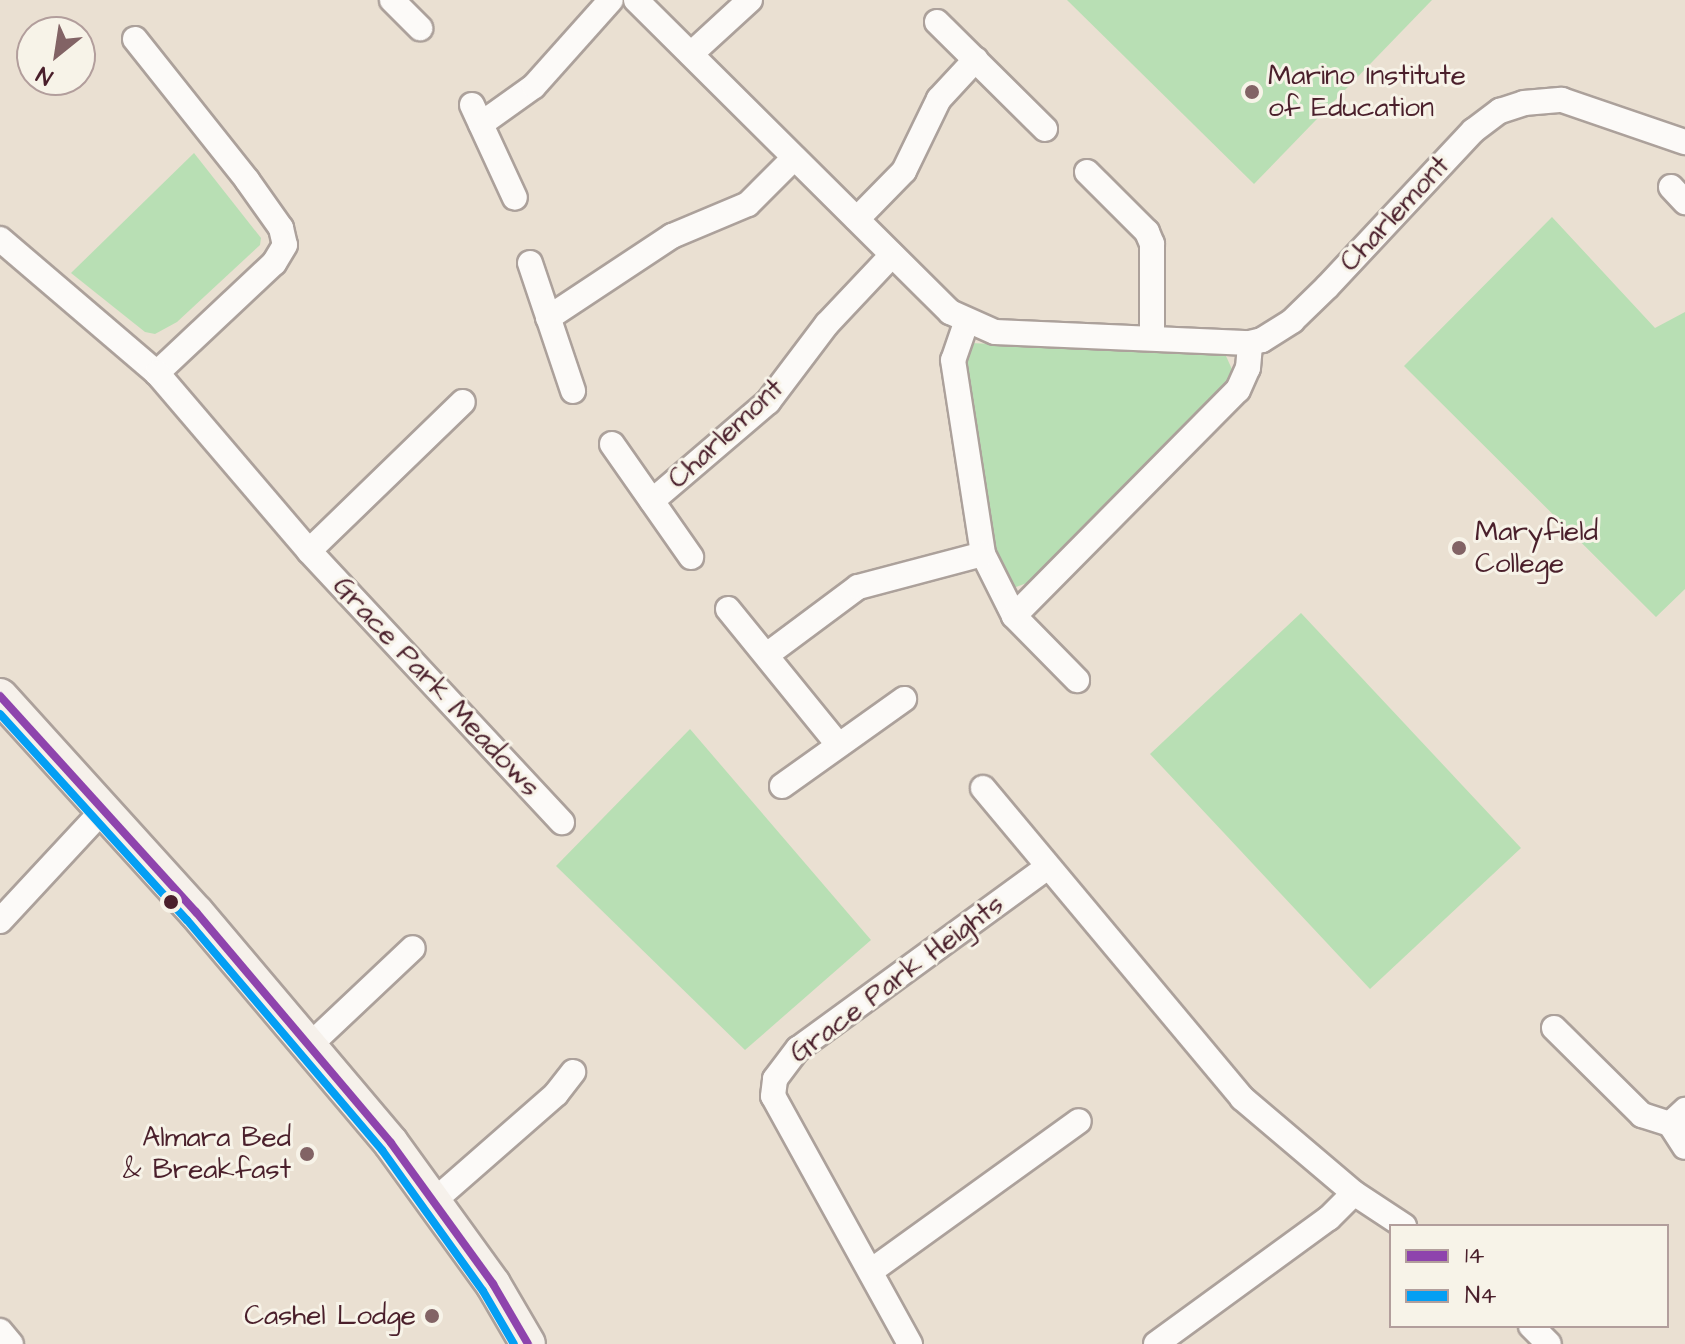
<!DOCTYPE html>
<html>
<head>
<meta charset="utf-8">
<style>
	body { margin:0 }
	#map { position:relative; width:1685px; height:1344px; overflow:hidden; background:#eae0d2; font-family:"Architects Daughter",sans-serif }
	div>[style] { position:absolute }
	.green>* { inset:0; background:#b8dfb4 }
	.roads { filter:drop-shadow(2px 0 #aca19b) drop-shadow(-2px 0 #aca19b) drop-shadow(0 2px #aca19b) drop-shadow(0 -2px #aca19b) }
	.minor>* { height:24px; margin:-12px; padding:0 12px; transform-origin:12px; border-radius:12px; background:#fcfaf8 }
	.secondary>* { height:34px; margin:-17px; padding:0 17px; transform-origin:17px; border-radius:17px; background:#f6f1eb }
	.bus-1>* { height:8px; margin:-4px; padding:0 4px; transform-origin:4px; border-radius:4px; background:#8e44ad }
	.bus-2>* { height:8px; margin:-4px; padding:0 4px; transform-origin:4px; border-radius:4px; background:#049ff4 }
	.dots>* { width:22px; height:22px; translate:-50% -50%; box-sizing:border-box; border:4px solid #f7f3e8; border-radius:50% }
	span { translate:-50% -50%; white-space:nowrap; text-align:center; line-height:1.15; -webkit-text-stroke:6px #f7f3e8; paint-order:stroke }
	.poi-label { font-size:28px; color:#4a1f2b }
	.left { translate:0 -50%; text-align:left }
	.right { translate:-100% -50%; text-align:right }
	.street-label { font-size:28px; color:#4a1f2b }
	.legend { position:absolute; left:1389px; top:1224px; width:280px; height:104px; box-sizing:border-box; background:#f7f3e8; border:2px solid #b29e9c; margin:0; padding:10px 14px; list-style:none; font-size:24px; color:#4a1f2b }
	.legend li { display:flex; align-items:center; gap:16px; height:40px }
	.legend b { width:40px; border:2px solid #b29e9c }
	.north { position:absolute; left:16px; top:16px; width:80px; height:80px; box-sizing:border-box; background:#f7f3e8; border:2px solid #b29e9c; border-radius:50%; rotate:210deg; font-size:22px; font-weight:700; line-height:32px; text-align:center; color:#4a1f2b }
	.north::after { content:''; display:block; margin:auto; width:28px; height:36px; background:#826365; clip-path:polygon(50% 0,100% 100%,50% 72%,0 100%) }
</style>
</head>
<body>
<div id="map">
	<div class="green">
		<div style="clip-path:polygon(1067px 0,1432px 0,1254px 184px)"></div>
		<div style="clip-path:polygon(194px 153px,261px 238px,260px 245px,177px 322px,155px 334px,145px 332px,71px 273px)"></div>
		<div style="clip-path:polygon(1552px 217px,1655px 328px,1685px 312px,1685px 589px,1656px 617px,1404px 366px)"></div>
		<div style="clip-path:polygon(970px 343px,1203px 353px,1226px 356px,1235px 376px,1035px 580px,1013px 588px,999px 568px,968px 393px,963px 362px)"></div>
		<div style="clip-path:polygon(1301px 613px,1521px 848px,1370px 989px,1150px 754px)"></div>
		<div style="clip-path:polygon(690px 729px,871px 940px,745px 1050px,556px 866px)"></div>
	</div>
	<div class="roads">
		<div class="minor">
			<div style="left:392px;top:0;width:40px;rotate:45deg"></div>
			<div style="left:636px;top:0;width:443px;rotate:44.8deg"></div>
			<div style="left:950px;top:312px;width:49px;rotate:24deg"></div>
			<div style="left:995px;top:332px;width:255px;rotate:2.5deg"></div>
			<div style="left:1250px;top:343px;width:12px;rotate:-14deg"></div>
			<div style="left:1262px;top:340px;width:36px;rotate:-32deg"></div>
			<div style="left:1292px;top:321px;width:49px;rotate:-44.2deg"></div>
			<div style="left:1327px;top:287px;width:214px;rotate:-46.9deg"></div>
			<div style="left:1473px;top:131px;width:34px;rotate:-37deg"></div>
			<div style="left:1500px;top:111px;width:25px;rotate:-18deg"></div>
			<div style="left:1524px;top:103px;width:38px;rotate:-5deg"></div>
			<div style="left:1562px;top:100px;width:130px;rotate:18.9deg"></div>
			<div style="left:937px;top:22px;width:152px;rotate:44.7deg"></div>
			<div style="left:135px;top:39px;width:180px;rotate:51.5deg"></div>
			<div style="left:247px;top:180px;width:59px;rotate:54.7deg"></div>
			<div style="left:281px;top:228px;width:17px;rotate:77deg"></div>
			<div style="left:285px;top:245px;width:21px;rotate:121deg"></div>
			<div style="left:274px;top:263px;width:161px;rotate:136.8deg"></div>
			<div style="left:691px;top:54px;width:80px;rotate:-42.5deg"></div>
			<div style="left:472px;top:105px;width:102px;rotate:65.2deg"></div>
			<div style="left:481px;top:124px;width:65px;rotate:-35.6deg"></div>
			<div style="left:534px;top:86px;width:115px;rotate:-48.2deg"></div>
			<div style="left:1087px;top:172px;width:85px;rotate:45deg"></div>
			<div style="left:1147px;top:232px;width:13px;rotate:67deg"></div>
			<div style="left:1152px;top:244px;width:92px;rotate:90deg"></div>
			<div style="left:1671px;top:187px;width:21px;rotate:47deg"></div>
			<div style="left:857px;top:219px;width:67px;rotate:-45.6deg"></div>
			<div style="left:904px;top:171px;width:80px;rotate:-64.1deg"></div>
			<div style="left:939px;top:99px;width:54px;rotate:-47.2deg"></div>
			<div style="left:0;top:239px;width:206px;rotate:40.5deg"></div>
			<div style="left:157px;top:373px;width:234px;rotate:49.5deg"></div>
			<div style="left:309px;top:551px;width:371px;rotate:47deg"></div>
			<div style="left:530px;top:263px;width:135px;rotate:71.4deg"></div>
			<div style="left:548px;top:318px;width:149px;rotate:-33.5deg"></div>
			<div style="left:672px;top:236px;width:82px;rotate:-22.8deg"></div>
			<div style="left:748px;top:204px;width:65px;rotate:-45deg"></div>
			<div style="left:966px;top:323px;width:39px;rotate:109deg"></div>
			<div style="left:953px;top:360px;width:196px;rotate:81.2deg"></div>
			<div style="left:983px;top:554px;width:69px;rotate:63.4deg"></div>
			<div style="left:1014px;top:616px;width:90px;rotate:45.5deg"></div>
			<div style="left:612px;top:444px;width:138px;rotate:55deg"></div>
			<div style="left:652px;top:501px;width:153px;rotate:-40.5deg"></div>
			<div style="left:768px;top:402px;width:98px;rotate:-52.9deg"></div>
			<div style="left:827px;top:324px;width:95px;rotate:-46.7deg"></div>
			<div style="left:309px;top:551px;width:214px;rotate:-44.1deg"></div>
			<div style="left:728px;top:609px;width:173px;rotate:50.9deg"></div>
			<div style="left:1014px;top:616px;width:318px;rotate:-45.3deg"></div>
			<div style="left:1238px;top:390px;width:24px;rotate:-66deg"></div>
			<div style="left:1248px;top:368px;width:25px;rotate:-85deg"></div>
			<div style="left:768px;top:654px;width:112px;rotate:-36.7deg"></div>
			<div style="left:858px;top:587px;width:129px;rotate:-14.8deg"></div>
			<div style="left:782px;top:786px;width:150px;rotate:-35.5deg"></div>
			<div style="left:983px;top:788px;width:404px;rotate:50.1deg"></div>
			<div style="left:1242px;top:1098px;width:147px;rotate:40.3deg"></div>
			<div style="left:1354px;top:1193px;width:60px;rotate:33.4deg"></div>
			<div style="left:0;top:921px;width:151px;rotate:-47.1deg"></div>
			<div style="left:1554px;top:1028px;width:124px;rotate:44.7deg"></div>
			<div style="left:1642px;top:1115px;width:29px;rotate:18deg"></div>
			<div style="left:1670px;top:1124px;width:21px;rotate:-43deg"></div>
			<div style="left:310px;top:1045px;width:141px;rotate:-43.3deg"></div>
			<div style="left:1670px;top:1124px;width:27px;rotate:57deg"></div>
			<div style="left:435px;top:1200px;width:161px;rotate:-41.2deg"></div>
			<div style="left:556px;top:1094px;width:28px;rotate:-52deg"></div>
			<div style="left:871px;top:1271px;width:256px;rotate:-35.8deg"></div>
			<div style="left:1531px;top:1326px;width:25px;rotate:45deg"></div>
			<div style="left:0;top:1331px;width:17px;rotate:50deg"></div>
			<div style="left:910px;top:1344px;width:283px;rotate:-118.9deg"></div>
			<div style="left:773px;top:1096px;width:17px;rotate:-83deg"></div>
			<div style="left:775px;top:1079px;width:38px;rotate:-53deg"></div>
			<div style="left:798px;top:1049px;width:306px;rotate:-36.1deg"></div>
			<div style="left:1156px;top:1344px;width:214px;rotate:-36.1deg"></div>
			<div style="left:1329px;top:1218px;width:35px;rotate:-45deg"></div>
		</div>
		<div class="secondary">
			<div style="left:0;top:696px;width:292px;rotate:47.8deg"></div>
			<div style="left:196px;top:912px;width:302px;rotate:49.8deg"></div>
			<div style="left:391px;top:1143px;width:174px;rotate:54.1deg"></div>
			<div style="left:493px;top:1284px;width:69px;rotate:59.7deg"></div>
		</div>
	</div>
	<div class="bus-1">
		<div style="left:0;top:696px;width:292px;rotate:47.8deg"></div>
		<div style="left:196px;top:912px;width:302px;rotate:49.8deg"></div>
		<div style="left:391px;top:1143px;width:174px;rotate:54.1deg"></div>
		<div style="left:493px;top:1284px;width:69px;rotate:59.7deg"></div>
	</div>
	<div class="bus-2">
		<div style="left:0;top:714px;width:278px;rotate:47.8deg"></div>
		<div style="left:187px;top:920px;width:302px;rotate:49.7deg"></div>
		<div style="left:382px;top:1150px;width:173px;rotate:54.4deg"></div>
		<div style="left:483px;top:1291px;width:61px;rotate:59.7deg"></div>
	</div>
	<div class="dots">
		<div style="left:1252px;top:92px;background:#826365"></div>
		<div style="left:1459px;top:548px;background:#826365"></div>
		<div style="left:171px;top:902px;background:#4a1f2b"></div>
		<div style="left:307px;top:1154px;background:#826365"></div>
		<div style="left:432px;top:1316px;background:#826365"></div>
	</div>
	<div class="poi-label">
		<span class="left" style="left:1268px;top:92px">Marino Institute<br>of Education</span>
		<span class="left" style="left:1475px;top:548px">Maryfield<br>College</span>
		<span class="right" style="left:291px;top:1154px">Almara Bed<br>&amp; Breakfast</span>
		<span class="right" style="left:416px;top:1316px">Cashel Lodge</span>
	</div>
	<div class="street-label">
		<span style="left:1395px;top:214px;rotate:-47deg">Charlemont</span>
		<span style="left:726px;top:434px;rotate:-43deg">Charlemont</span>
		<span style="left:436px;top:687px;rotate:47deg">Grace Park Meadows</span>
		<span style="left:897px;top:979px;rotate:-37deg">Grace Park Heights</span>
	</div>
	<ul class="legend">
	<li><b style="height:10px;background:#8e44ad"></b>14</li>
	<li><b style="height:10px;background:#049ff4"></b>N4</li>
	</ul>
	<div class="north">N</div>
</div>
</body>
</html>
